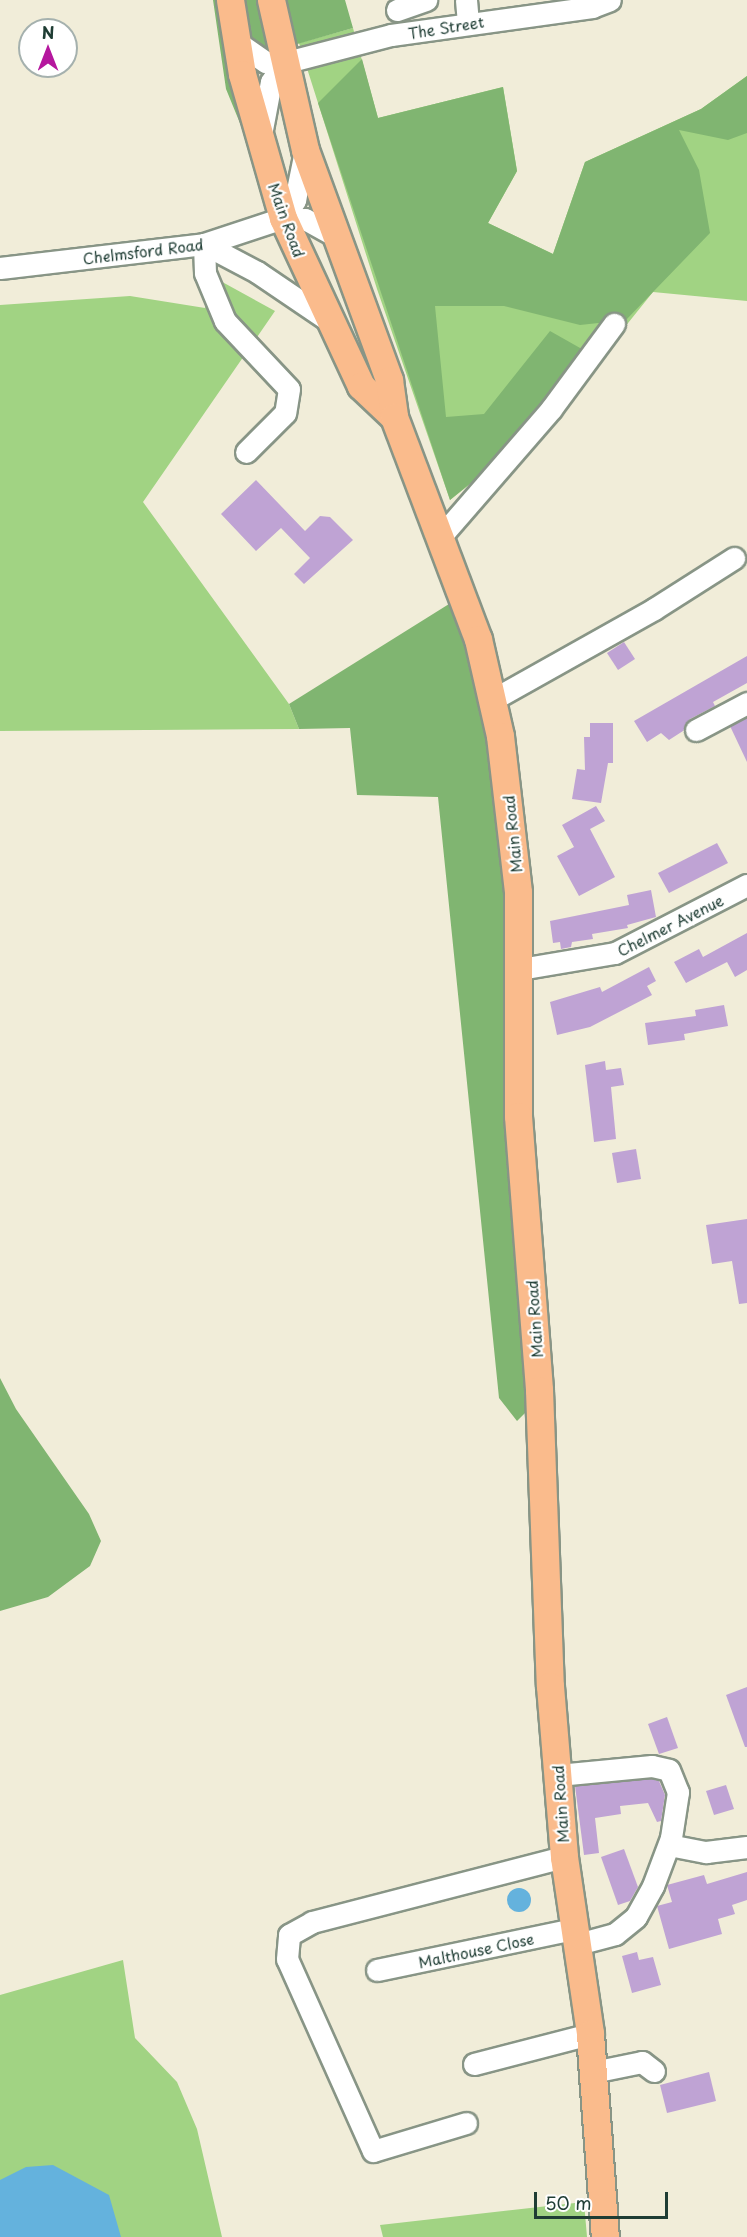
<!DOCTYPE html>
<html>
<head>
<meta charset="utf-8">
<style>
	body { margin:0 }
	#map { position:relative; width:747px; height:2237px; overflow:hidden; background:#f1edd9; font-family:"Playpen Sans",sans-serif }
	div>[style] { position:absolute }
	.green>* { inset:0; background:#a1d383 }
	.forest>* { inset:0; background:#80b571 }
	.water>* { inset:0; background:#64b2dd }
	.round { border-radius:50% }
	.building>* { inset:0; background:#bfa3d4 }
	.roads { filter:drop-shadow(2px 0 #889586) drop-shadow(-2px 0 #889586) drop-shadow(0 2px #889586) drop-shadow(0 -2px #889586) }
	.minor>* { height:21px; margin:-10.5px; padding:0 10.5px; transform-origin:10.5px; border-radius:10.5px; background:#fff }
	.major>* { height:27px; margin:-13.5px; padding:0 13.5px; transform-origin:13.5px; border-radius:13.5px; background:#fabb8c }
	span { translate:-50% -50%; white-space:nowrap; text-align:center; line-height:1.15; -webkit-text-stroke:4.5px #fff; paint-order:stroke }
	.street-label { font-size:15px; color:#1f3d34 }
	.north { position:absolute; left:18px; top:18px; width:60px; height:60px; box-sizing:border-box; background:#fff; border:2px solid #a5b1ae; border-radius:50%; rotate:0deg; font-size:16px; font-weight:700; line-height:24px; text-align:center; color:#1f3d34 }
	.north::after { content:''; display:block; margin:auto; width:21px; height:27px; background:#b5179e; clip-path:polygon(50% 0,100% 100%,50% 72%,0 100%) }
	.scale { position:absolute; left:534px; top:2192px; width:134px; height:27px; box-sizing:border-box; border:3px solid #1f3d34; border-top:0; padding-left:8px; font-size:18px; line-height:21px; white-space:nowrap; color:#1f3d34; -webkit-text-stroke:4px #fff; paint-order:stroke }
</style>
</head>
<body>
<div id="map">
	<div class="green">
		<div style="clip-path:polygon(353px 28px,378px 118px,503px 87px,517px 171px,488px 223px,553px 254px,585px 162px,701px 109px,747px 76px,747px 301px,653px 292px,550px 420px,450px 500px,377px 289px,299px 43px)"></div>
		<div style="clip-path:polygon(215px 278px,275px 311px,143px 502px,289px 704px,299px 729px,0 731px,0 305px,130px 296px,205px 308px)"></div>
		<div style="clip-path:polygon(123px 1960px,135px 2038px,177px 2082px,197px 2129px,222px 2237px,0 2237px,0 1995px)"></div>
		<div style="clip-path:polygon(584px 2202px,587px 2237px,383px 2237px,380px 2225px)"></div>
	</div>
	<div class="forest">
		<div style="clip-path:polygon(213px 0,345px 0,353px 28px,235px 62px,275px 209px,226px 89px)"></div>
		<div style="clip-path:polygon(362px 59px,378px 118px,503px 87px,517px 171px,488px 223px,553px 254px,585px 162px,701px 109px,747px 76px,747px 133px,728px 140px,679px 130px,699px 170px,710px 233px,626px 320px,580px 325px,504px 306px,435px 306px,446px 417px,484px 414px,550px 331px,596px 357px,554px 415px,450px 500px,318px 103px)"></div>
		<div style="clip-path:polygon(457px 599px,503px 794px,526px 1412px,517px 1421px,499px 1398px,438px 797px,357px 795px,350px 728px,299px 729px,289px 704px)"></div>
		<div style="clip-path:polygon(0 1378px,16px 1409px,89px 1514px,101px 1541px,90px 1566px,48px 1597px,0 1611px)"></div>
	</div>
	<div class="water">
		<div class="round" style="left:507px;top:1888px;width:24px;height:24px"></div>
		<div style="clip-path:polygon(53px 2165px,109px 2195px,121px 2237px,0 2237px,0 2180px,26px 2167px)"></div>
	</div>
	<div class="building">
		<div style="clip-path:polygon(256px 480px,305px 531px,320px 516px,330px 517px,353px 540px,304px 584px,294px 574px,310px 558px,281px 528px,256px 551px,221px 514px)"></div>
		<div style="clip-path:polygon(624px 642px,635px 659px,618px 670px,607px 653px)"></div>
		<div style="clip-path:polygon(747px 656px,747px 683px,713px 702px,715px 706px,690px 719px,683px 731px,669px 740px,661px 733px,647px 742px,634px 721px)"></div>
		<div style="clip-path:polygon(747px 717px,747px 762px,730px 726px)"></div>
		<div style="clip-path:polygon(590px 723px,613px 723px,613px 763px,608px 763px,601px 803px,572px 799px,577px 769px,585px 770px,584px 737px,590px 737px)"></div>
		<div style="clip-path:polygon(596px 806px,605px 821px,590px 829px,615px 877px,579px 896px,557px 856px,574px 847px,562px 825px)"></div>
		<div style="clip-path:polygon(717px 843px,728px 863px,669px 893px,658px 873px)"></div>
		<div style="clip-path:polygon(651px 890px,656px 917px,627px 925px,628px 928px,592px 934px,593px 939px,572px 942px,571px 947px,561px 949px,560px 942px,553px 943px,550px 921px,629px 905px,627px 895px)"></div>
		<div style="clip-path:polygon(747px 933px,747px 970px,735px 977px,727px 962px,686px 983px,674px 962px,699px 949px,703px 957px)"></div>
		<div style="clip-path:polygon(649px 967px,656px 981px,647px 986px,652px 995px,590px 1027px,557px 1035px,550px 1002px,600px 987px,602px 992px)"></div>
		<div style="clip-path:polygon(724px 1005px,728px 1026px,684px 1034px,685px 1040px,648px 1045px,645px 1023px,696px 1016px,695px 1010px)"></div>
		<div style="clip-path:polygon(605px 1061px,606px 1070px,621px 1068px,624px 1085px,611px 1087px,616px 1139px,594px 1142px,585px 1065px)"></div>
		<div style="clip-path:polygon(636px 1149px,641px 1179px,617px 1183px,612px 1153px)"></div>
		<div style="clip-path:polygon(747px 1219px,747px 1303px,739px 1304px,732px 1261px,712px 1264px,706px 1225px)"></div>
		<div style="clip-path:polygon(747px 1687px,747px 1747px,745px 1747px,726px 1695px)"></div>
		<div style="clip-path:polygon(667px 1717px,678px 1748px,659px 1754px,648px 1724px)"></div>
		<div style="clip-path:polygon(651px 1779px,659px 1781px,665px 1795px,661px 1821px,657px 1822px,648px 1803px,620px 1806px,621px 1814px,595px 1818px,599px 1853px,584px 1855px,575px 1786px)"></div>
		<div style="clip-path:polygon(726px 1785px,734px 1809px,714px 1815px,706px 1791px)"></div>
		<div style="clip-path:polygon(624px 1849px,638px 1887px,630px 1901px,618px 1905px,601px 1857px)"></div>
		<div style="clip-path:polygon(747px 1872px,747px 1900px,732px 1905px,735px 1914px,718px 1919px,722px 1934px,669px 1949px,657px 1906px,672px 1902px,667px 1885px,704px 1875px,707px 1884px)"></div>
		<div style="clip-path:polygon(637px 1952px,639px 1960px,653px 1957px,661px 1985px,632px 1993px,622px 1956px)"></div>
		<div style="clip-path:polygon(709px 2072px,716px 2101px,667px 2113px,660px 2085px)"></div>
	</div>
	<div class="roads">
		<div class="minor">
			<div style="left:466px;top:0;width:24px;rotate:85deg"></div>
			<div style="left:397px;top:10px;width:31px;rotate:-19deg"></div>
			<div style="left:237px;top:42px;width:35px;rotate:35deg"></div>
			<div style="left:266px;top:62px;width:17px;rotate:3deg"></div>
			<div style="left:283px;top:63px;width:112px;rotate:-14.5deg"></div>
			<div style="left:391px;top:35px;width:203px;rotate:-7.9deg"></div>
			<div style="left:592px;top:7px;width:19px;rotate:-21deg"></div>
			<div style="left:260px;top:140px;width:59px;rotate:-79.3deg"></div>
			<div style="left:271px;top:82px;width:22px;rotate:-58deg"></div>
			<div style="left:283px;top:218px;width:22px;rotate:-56deg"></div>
			<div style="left:295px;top:200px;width:50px;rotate:-78.5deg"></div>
			<div style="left:204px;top:244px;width:29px;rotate:88deg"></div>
			<div style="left:205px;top:273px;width:52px;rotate:67.4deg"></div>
			<div style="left:225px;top:321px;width:93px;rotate:46.7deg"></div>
			<div style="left:289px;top:389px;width:24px;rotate:99deg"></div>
			<div style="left:285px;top:413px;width:55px;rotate:135deg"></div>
			<div style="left:204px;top:244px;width:60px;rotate:27.8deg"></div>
			<div style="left:257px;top:272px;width:86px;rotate:34.1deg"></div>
			<div style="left:0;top:268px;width:205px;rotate:-6.7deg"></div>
			<div style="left:204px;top:244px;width:83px;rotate:-18.2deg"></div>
			<div style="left:283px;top:218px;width:22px;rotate:3deg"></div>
			<div style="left:305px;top:219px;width:35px;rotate:29deg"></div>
			<div style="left:442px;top:535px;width:167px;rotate:-49.1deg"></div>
			<div style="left:551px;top:409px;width:106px;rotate:-53.5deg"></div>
			<div style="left:492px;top:700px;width:186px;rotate:-29.3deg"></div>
			<div style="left:654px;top:609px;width:95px;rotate:-32.5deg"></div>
			<div style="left:696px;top:730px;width:58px;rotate:-27.9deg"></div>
			<div style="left:520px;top:969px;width:96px;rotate:-9.6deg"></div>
			<div style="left:615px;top:953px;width:148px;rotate:-27.3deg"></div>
			<div style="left:558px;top:1775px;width:94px;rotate:-5.5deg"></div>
			<div style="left:652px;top:1766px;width:17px;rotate:13deg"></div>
			<div style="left:669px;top:1770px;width:24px;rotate:68deg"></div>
			<div style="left:678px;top:1792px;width:47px;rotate:98.7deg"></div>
			<div style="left:671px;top:1838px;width:51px;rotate:110.6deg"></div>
			<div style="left:653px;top:1886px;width:35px;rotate:119deg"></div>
			<div style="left:636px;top:1917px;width:27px;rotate:141deg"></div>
			<div style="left:615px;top:1934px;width:39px;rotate:165deg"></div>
			<div style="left:669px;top:1845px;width:38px;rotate:11deg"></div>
			<div style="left:706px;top:1852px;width:41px;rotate:-7deg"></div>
			<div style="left:377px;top:1970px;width:201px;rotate:-11.8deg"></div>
			<div style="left:474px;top:2064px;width:120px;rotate:-14.5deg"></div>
			<div style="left:593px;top:2072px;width:50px;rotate:-11.5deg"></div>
			<div style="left:642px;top:2062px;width:15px;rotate:37deg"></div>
			<div style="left:466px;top:2123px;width:97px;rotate:163.2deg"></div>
			<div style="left:373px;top:2151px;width:210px;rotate:-114.1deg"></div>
			<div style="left:287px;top:1959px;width:24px;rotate:-85deg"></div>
			<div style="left:289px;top:1935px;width:26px;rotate:-29deg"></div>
			<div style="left:312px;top:1922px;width:260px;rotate:-14.5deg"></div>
		</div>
		<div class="major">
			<div style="left:230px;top:0;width:75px;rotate:80.8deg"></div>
			<div style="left:242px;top:74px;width:150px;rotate:74.1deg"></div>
			<div style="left:283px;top:218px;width:185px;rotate:65.1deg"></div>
			<div style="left:361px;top:386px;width:45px;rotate:43.2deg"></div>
			<div style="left:271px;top:0;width:154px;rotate:77.2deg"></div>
			<div style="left:305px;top:150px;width:245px;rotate:69.9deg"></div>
			<div style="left:389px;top:380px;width:37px;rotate:82deg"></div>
			<div style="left:394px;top:417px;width:237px;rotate:69.3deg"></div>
			<div style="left:478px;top:639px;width:99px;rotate:77.2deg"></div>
			<div style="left:500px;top:736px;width:157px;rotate:83.4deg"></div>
			<div style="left:518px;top:892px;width:224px;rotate:90deg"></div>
			<div style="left:518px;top:1116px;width:275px;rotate:85.6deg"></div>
			<div style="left:539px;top:1390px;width:296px;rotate:87.9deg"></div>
			<div style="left:550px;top:1686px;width:172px;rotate:85.3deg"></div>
			<div style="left:564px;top:1857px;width:179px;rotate:81.6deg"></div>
			<div style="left:590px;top:2034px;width:204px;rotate:85.8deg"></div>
		</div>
	</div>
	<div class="street-label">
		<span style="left:446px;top:27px;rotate:-9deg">The Street</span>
		<span style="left:287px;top:220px;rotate:70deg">Main Road</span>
		<span style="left:143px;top:251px;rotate:-7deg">Chelmsford Road</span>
		<span style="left:512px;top:834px;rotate:-96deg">Main Road</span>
		<span style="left:670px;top:925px;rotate:-27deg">Chelmer Avenue</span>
		<span style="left:534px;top:1319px;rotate:-94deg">Main Road</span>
		<span style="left:560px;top:1804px;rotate:-94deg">Main Road</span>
		<span style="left:476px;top:1950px;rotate:-12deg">Malthouse Close</span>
	</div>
	<div class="north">N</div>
	<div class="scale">50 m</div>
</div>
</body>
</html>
